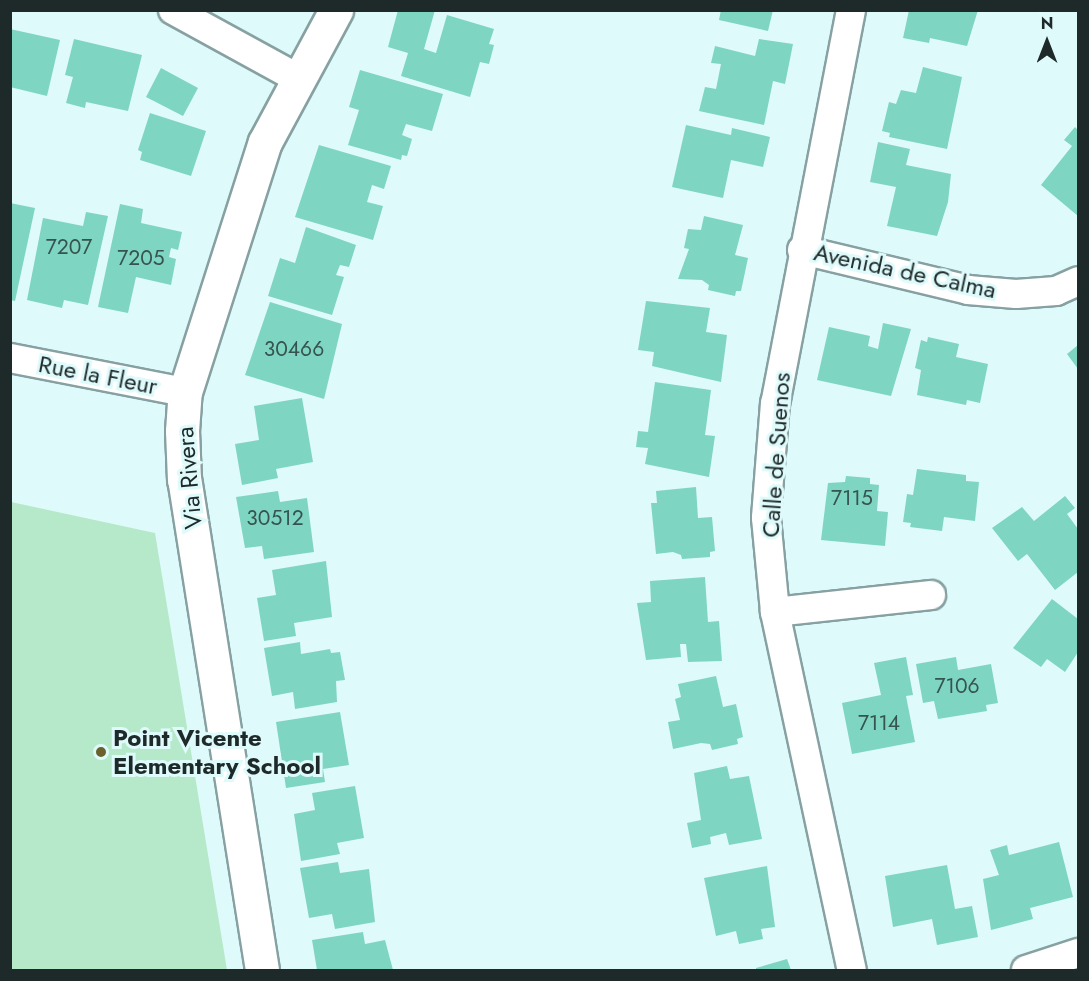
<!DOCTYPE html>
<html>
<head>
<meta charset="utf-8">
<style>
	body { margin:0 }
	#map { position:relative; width:1089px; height:981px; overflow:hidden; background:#dffafb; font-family:Jost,sans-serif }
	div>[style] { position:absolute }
	.green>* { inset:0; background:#b5e9ca }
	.building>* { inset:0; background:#7ed5c2 }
	.roads { filter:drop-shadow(2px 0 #87a1a2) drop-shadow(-2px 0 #87a1a2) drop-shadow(0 2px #87a1a2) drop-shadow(0 -2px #87a1a2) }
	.minor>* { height:28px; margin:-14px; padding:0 14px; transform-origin:14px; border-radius:14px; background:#fff }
	.tertiary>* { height:33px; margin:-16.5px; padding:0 16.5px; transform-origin:16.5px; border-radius:16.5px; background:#fff }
	.dots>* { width:16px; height:16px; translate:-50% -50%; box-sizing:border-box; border:3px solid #dffafb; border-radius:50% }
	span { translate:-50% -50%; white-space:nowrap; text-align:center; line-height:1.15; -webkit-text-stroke:6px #dffafb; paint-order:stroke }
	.number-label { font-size:21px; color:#36544f }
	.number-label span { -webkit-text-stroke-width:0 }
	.street-label { font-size:24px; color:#1e2929 }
	.poi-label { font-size:24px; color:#1e2929; font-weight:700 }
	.left { translate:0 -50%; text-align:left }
	.frame { position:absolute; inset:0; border:12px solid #1e2929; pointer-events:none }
	.north { position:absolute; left:1017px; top:12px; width:60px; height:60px; -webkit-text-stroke:4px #dffafb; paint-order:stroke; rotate:0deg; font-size:16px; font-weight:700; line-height:24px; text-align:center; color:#1e2929 }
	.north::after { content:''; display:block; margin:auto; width:21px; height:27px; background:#1e2929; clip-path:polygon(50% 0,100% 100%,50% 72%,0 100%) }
</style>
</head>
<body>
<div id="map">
	<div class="green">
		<div style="clip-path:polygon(11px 502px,155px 533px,227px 970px,11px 970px)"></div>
	</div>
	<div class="building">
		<div style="clip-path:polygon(398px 10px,435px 10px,424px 49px,436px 53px,447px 15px,494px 29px,489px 44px,494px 45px,489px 64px,480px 62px,470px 97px,401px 76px,408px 53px,388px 47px)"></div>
		<div style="clip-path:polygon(721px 10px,773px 10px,768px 31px,719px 20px)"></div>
		<div style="clip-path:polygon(909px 10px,978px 10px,967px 46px,930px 38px,929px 43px,903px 38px)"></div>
		<div style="clip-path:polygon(10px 29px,60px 40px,47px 96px,10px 87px)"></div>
		<div style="clip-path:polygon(74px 39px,142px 55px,128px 111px,86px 102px,85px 108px,66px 103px,73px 77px,65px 75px)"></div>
		<div style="clip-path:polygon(759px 39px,793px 44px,785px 84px,773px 81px,764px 125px,699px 111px,705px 87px,716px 89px,721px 64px,711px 63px,715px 46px,755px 56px)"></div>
		<div style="clip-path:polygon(923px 67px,962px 77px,947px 149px,889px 137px,890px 133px,882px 131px,889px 102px,896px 104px,901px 90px,916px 93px)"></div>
		<div style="clip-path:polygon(161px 68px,198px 88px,183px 116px,146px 97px)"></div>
		<div style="clip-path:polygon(360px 70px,443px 94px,432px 131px,406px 124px,402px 135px,412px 139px,407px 156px,402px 155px,401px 160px,348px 145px,359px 110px,349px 107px)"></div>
		<div style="clip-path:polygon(150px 113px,206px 131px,191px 176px,140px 160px,142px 152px,138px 150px)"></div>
		<div style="clip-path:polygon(686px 125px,731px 135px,732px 128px,770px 137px,763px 167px,731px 160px,723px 198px,672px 187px)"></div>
		<div style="clip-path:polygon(1075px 127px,1078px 130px,1078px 216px,1041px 185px,1072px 146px,1064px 140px)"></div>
		<div style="clip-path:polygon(878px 142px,910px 149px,906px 165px,951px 174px,948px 202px,937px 236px,887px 226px,896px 187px,870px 182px)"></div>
		<div style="clip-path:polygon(319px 145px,391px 166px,384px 189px,372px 185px,367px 202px,383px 206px,373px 240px,295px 217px)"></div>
		<div style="clip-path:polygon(10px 203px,35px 208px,15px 301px,10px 300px)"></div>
		<div style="clip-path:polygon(120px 204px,143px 209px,141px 223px,182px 232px,178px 250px,171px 248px,169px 257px,176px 259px,171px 285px,136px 277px,128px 313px,98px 307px)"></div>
		<div style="clip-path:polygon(86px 212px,108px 216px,88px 305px,64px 300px,62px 308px,27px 300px,43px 218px,83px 226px)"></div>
		<div style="clip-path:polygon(704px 216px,743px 225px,735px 255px,748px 258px,741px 291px,736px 291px,735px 296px,708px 290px,709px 285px,702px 280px,678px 279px,689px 249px,684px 248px,688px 229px,701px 230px)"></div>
		<div style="clip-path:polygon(306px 227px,356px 245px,349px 267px,340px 265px,336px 275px,344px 277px,332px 315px,268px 296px,280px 258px,295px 263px)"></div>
		<div style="clip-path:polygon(646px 301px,710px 308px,706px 332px,727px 335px,721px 382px,652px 366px,654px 352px,638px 350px)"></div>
		<div style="clip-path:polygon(270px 302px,342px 324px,324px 399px,245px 375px)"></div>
		<div style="clip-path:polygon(883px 323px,911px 329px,891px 396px,817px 380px,829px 327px,870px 336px,868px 346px,878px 349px)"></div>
		<div style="clip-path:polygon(928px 337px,959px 344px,956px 357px,988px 364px,980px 403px,967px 400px,966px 405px,917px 395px,921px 370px,915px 368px,921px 340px,927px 342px)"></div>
		<div style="clip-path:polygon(1078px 345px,1078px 369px,1067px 354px)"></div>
		<div style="clip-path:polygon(655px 382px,711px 390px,705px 435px,715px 436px,709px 477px,645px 464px,648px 448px,636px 447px,638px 431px,648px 432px)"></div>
		<div style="clip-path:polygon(302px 398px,313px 462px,276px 469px,278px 478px,242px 485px,235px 444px,259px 440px,254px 406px)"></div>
		<div style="clip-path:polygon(917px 469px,966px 475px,966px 481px,979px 482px,975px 521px,944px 517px,942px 531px,910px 527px,911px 523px,903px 522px,907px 494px,913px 495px)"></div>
		<div style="clip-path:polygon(846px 476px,870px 478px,870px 484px,879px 485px,877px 511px,888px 512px,885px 546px,821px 540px,828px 483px,845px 482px)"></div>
		<div style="clip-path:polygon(696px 487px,698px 518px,712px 517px,715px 551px,710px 552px,710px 557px,682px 559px,681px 555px,673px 552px,656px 554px,651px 503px,657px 503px,656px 491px)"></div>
		<div style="clip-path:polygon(278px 491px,280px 502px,307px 498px,314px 552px,264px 559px,262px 546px,245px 548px,236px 497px)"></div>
		<div style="clip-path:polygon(1065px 496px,1075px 508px,1067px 514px,1078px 529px,1078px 572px,1055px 590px,1027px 554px,1018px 561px,992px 528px,1022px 507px,1034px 521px)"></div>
		<div style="clip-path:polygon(326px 561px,332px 617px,294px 623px,296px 636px,264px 641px,257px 598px,276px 595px,272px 570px)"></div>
		<div style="clip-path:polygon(705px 577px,708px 622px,719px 621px,722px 661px,688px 662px,686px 644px,680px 644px,681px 657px,646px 660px,637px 603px,651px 602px,650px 581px)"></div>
		<div style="clip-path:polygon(1052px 599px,1078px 619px,1078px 652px,1065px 672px,1047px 659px,1041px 667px,1013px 648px)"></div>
		<div style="clip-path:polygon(300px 642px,301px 654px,330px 649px,331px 653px,340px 652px,345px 680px,336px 681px,337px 702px,295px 709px,293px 692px,272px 696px,264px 648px)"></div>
		<div style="clip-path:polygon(906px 657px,913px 695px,906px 696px,915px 742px,852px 754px,842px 703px,881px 695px,874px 663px)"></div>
		<div style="clip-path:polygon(956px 657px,958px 670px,991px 664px,998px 703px,986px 705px,987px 711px,938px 719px,934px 701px,923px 703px,916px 664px)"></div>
		<div style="clip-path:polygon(716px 676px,723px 707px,736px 704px,743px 737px,737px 739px,738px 744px,712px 750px,710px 744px,701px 743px,673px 749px,668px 722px,680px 720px,675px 699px,681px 697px,678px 684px)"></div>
		<div style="clip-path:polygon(340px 712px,349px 765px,323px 769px,325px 782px,286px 788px,276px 722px)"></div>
		<div style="clip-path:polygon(727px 766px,730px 779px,749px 776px,762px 839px,729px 845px,726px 833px,710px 837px,711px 844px,692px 848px,687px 823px,701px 820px,694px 773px)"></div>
		<div style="clip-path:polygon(355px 786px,364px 838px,337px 843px,340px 854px,301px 861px,294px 814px,315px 810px,312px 793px)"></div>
		<div style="clip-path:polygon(1059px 842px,1073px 897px,1030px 908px,1033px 919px,991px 930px,983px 879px,999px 875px,990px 850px,1007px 845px,1009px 855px)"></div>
		<div style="clip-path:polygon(338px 862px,340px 873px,369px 869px,375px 922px,335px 929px,332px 914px,309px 918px,300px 868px)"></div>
		<div style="clip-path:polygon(947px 865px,955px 909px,972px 906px,978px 937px,937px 945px,932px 919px,893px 927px,885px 876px)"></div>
		<div style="clip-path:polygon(767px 866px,775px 927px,761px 929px,763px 939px,739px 944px,736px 931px,716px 936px,704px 878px)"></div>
		<div style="clip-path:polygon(363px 932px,365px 944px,385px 940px,393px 970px,317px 970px,312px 940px)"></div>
		<div style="clip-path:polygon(787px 959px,791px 970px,756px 970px,756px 968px)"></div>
	</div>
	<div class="roads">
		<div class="minor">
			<div style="left:173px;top:10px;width:144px;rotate:28.7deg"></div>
			<div style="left:851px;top:10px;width:400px;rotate:100.9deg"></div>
			<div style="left:775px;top:403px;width:115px;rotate:94.5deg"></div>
			<div style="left:766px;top:518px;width:94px;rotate:84.5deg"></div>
			<div style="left:775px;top:612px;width:366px;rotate:77.9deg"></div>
			<div style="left:802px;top:250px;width:171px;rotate:13.5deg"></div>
			<div style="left:968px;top:290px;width:48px;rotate:4.8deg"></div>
			<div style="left:1016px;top:294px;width:40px;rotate:-4.3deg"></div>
			<div style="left:1056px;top:291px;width:24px;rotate:-24deg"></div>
			<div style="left:10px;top:358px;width:178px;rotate:11deg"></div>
			<div style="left:775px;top:612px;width:157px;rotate:-6.2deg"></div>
			<div style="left:1026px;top:970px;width:55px;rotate:-18.1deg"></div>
		</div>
		<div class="tertiary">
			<div style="left:262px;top:970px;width:496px;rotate:-99deg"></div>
			<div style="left:184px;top:480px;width:49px;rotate:-92.3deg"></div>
			<div style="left:182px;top:431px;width:39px;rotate:-86deg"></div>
			<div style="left:185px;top:392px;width:262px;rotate:-72.3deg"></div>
			<div style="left:265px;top:142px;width:150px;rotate:-61.7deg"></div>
		</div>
	</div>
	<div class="dots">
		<div style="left:101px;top:752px;background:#6a612d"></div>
	</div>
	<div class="number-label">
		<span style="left:69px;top:247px">7207</span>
		<span style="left:141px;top:258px">7205</span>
		<span style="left:294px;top:349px">30466</span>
		<span style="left:852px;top:498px">7115</span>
		<span style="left:275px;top:518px">30512</span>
		<span style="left:957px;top:686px">7106</span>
		<span style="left:879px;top:723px">7114</span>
	</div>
	<div class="street-label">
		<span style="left:905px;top:271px;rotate:12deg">Avenida de Calma</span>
		<span style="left:98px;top:375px;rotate:11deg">Rue la Fleur</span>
		<span style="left:776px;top:455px;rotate:-86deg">Calle de Suenos</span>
		<span style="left:189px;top:478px;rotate:-95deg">Via Rivera</span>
	</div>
	<div class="poi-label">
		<span class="left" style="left:113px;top:752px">Point Vicente<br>Elementary School</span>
	</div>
	<div class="frame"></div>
	<div class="north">N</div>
</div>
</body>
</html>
